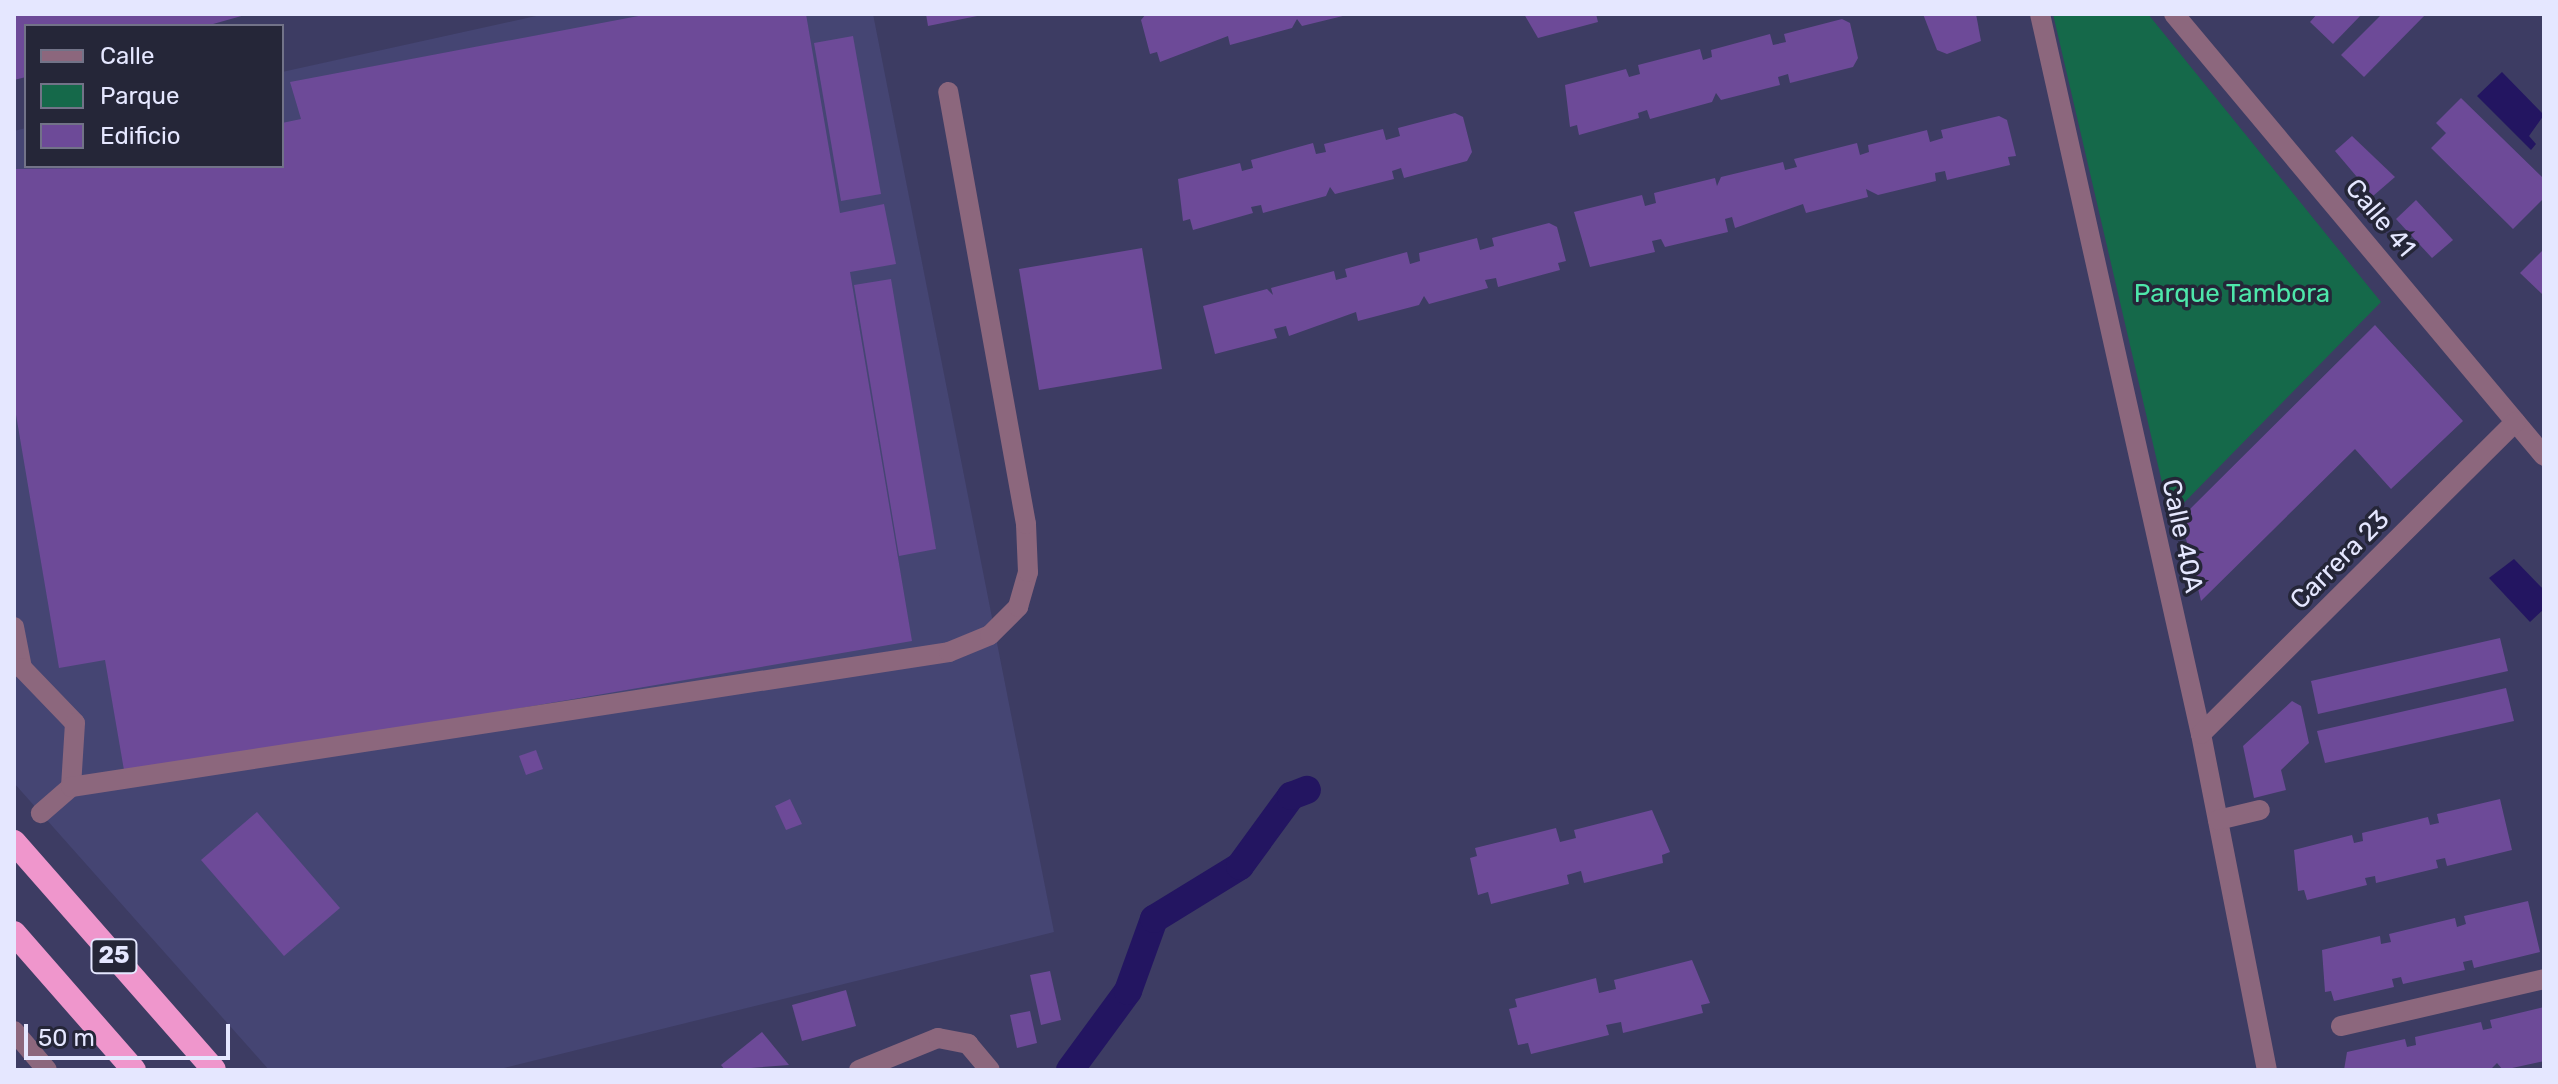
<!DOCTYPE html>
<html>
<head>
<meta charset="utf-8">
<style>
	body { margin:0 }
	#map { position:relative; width:2558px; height:1084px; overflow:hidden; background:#3d3c63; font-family:Rubik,sans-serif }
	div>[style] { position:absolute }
	.built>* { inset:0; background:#454573 }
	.green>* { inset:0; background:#15694a }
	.water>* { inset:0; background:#231561 }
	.canal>* { height:28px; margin:-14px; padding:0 14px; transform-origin:14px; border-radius:14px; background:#231561 }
	.building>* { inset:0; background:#6d4a98 }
	.minor>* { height:20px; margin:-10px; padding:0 10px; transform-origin:10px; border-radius:10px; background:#8c677d }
	.highway>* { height:24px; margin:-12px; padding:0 12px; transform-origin:12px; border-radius:12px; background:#ef96cc }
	span { translate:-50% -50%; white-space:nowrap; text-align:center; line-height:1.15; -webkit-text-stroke:7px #252638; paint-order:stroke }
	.shield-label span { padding:2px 6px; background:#252638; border:2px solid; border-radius:6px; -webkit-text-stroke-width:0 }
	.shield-label { font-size:24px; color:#e5e7ff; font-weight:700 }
	.street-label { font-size:26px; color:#e5e7ff }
	.park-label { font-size:26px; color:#4de7aa }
	.frame { position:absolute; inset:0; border:16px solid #e5e7ff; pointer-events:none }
	.legend { position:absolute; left:24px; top:24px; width:260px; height:144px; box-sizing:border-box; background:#252638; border:2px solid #727388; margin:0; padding:10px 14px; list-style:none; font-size:24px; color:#e5e7ff }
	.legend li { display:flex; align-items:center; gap:16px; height:40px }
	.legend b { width:40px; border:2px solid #727388 }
	.scale { position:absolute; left:24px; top:1024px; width:206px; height:36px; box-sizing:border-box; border:4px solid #e5e7ff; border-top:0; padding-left:10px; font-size:24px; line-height:28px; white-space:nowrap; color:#e5e7ff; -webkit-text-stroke:6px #252638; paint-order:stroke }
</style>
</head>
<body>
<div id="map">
	<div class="built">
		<div style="clip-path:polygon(545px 14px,873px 14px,1054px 932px,496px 1070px,269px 1070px,14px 783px,14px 131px,26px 128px,26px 166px,282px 166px,282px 72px)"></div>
	</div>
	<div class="green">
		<div style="clip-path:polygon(2053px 14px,2148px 14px,2381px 302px,2170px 517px)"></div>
	</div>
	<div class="water">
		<div style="clip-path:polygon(2502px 72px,2544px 115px,2529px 136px,2536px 144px,2531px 150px,2477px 96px)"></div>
		<div style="clip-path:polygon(2514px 559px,2544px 590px,2544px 609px,2530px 622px,2489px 578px)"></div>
	</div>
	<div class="canal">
		<div style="left:1070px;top:1070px;width:98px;rotate:-53.7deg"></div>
		<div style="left:1128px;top:991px;width:77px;rotate:-70.1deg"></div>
		<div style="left:1154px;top:919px;width:101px;rotate:-31.6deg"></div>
		<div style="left:1240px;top:866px;width:87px;rotate:-53.9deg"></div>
		<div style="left:1291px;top:796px;width:17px;rotate:-21deg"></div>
	</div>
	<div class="building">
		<div style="clip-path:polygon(14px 14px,245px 14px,245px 15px,206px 26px,26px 26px,26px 77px,14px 80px)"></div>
		<div style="clip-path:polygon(649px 14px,806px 14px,840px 213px,884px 204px,896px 264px,850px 272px,912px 641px,125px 776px,105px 660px,59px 668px,14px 403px,14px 169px,282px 166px,282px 123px,301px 119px,290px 82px)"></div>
		<div style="clip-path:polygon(926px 14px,982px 14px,982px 15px,928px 26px)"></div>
		<div style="clip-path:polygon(1146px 14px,1346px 14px,1347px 15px,1302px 26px,1297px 19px,1292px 28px,1230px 45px,1228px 36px,1160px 62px,1157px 52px,1150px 54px,1141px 20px)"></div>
		<div style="clip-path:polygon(1524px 14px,1596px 14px,1598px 22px,1538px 38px)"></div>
		<div style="clip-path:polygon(1923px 14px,1976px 14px,1981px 41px,1947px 54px,1937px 50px)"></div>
		<div style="clip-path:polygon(2317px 14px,2362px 14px,2333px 44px,2310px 22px)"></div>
		<div style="clip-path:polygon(2382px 14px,2426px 14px,2364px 77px,2341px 55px)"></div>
		<div style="clip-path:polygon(1842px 19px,1850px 23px,1858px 58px,1853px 67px,1790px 83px,1788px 74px,1778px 77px,1780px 85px,1721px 100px,1716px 93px,1712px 102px,1650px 119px,1647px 110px,1638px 113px,1639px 118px,1579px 135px,1577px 125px,1570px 127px,1565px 85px,1626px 69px,1629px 77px,1640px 74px,1638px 65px,1700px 49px,1703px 60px,1712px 57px,1711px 50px,1770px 34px,1773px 45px,1786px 42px,1784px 34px)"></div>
		<div style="clip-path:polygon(853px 36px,881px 194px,841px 201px,814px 43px)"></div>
		<div style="clip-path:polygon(2461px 98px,2544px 179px,2544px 198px,2513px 229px,2431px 148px,2446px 133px,2436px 123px)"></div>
		<div style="clip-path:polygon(1455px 113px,1463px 117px,1472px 152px,1467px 161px,1404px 178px,1401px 168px,1392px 171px,1394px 179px,1335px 194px,1330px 187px,1326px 196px,1263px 213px,1261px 205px,1251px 207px,1253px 213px,1193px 230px,1190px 219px,1183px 221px,1178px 179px,1240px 163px,1242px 171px,1253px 168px,1251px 160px,1313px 143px,1316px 154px,1326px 152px,1324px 144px,1383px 129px,1386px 140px,1400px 136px,1398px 128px)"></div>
		<div style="clip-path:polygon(1999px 116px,2007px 120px,2016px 156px,2008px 157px,2010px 165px,1947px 180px,1945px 171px,1935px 173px,1936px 181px,1878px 195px,1866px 189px,1868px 197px,1806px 213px,1803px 204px,1735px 228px,1732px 217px,1725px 219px,1728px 232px,1665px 247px,1661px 239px,1652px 241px,1655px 252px,1590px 267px,1574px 212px,1642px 195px,1645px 206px,1656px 203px,1654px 193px,1715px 178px,1717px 186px,1721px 177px,1783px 162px,1785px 170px,1797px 167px,1794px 159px,1857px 143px,1860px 155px,1869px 152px,1868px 145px,1927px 130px,1930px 142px,1943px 138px,1941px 130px)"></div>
		<div style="clip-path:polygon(2352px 136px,2395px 177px,2373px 196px,2335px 151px)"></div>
		<div style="clip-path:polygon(2416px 200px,2453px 240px,2432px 258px,2396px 219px)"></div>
		<div style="clip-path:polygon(1549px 223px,1557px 227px,1566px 261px,1558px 263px,1560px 270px,1498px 287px,1496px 278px,1485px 280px,1488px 288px,1429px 304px,1424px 296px,1419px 305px,1358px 321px,1356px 312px,1289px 336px,1286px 326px,1274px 329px,1277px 338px,1215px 354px,1203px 306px,1267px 289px,1273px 295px,1271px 288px,1334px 271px,1336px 280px,1347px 277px,1345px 269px,1407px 252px,1410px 264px,1420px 261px,1419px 253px,1477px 238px,1480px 250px,1494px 246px,1492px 238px)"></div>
		<div style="clip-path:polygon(1142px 248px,1162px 369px,1039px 390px,1019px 269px)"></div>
		<div style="clip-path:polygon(2544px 249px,2544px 291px,2542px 294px,2520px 273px)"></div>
		<div style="clip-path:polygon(891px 279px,936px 549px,899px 556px,854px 285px)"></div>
		<div style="clip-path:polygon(2375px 325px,2463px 421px,2391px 489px,2355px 449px,2201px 601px,2181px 518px)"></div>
		<div style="clip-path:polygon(2500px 638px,2508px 671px,2318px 714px,2311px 681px)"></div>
		<div style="clip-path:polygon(2506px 688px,2514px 721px,2325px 763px,2317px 731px)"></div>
		<div style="clip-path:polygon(2292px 701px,2301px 706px,2309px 743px,2281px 770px,2286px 790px,2254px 798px,2243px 746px)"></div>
		<div style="clip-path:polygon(536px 750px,543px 769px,526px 775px,519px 756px)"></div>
		<div style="clip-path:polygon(790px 799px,802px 824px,786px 830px,775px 806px)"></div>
		<div style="clip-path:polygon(2500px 799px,2512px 850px,2447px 866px,2445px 858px,2436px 860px,2438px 868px,2376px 883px,2375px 876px,2365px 878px,2367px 885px,2307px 900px,2304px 890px,2298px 891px,2294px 850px,2352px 835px,2354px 843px,2363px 841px,2362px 833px,2428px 817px,2430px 825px,2439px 823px,2437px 814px)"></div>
		<div style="clip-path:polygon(1652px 810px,1670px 852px,1662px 855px,1663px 863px,1584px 883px,1581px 871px,1567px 875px,1569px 884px,1491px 904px,1488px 892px,1478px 895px,1470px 858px,1477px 856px,1475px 848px,1556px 828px,1560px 842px,1576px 838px,1574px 830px)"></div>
		<div style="clip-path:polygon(257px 812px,340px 908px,284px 956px,201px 860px)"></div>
		<div style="clip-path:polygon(2528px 901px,2540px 952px,2474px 968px,2472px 960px,2463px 962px,2465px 970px,2403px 984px,2401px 977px,2392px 979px,2394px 987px,2334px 1001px,2331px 991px,2325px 992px,2322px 950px,2380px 936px,2381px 944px,2391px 942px,2389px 934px,2455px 918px,2457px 927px,2466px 924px,2464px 916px)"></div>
		<div style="clip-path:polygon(1692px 960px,1710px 1003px,1701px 1005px,1703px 1013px,1623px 1033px,1621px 1022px,1606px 1025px,1609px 1035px,1531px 1054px,1528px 1043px,1518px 1045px,1509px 1009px,1517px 1007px,1515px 999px,1596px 978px,1599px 993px,1616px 989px,1614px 980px)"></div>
		<div style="clip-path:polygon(1050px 971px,1061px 1020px,1041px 1025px,1030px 975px)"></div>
		<div style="clip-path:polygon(846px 990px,856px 1026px,802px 1041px,792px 1005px)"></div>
		<div style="clip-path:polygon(2544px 1007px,2544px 1061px,2503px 1070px,2497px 1063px,2490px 1070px,2344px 1070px,2347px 1052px,2405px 1039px,2407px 1047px,2416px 1045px,2415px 1037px,2481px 1022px,2483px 1030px,2492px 1028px,2490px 1020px)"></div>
		<div style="clip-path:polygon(1030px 1011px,1037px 1043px,1017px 1048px,1010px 1015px)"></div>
		<div style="clip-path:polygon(762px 1032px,789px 1065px,725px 1070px,721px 1065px)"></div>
	</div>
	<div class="minor">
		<div style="left:2040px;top:14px;width:738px;rotate:77.4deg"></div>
		<div style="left:2201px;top:734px;width:342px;rotate:78.9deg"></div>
		<div style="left:2174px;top:14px;width:576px;rotate:50.07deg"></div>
		<div style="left:14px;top:627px;width:42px;rotate:79deg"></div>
		<div style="left:22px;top:668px;width:76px;rotate:46.1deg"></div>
		<div style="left:75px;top:723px;width:64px;rotate:93.6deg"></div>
		<div style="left:71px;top:787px;width:40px;rotate:139deg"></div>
		<div style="left:2201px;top:734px;width:443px;rotate:-44.8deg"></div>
		<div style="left:71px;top:787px;width:888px;rotate:-8.74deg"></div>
		<div style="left:949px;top:652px;width:44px;rotate:-22.5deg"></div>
		<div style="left:990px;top:635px;width:40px;rotate:-45deg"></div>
		<div style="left:1018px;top:607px;width:36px;rotate:-74deg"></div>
		<div style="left:1028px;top:572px;width:48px;rotate:-92.4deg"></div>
		<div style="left:1026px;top:524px;width:439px;rotate:-100.2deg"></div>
		<div style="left:2218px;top:820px;width:43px;rotate:-13.4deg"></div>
		<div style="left:2341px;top:1026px;width:208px;rotate:-13deg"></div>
		<div style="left:14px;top:1031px;width:51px;rotate:49.8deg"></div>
		<div style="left:859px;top:1070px;width:85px;rotate:-22.1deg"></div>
		<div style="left:938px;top:1038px;width:31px;rotate:11deg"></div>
		<div style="left:968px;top:1044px;width:34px;rotate:50deg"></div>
	</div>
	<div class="highway">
		<div style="left:14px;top:842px;width:303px;rotate:48.7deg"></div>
		<div style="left:14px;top:933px;width:182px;rotate:48.8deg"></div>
	</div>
	<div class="shield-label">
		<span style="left:114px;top:956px">25</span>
	</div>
	<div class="street-label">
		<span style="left:2380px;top:218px;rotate:50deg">Calle 41</span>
		<span style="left:2182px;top:536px;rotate:78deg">Calle 40A</span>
		<span style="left:2340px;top:560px;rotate:-45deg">Carrera 23</span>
	</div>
	<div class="park-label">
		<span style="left:2232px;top:294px">Parque Tambora</span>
	</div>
	<div class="frame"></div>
	<ul class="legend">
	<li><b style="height:10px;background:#8c677d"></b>Calle</li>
	<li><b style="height:22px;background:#15694a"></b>Parque</li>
	<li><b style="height:22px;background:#6d4a98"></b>Edificio</li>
	</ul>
	<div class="scale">50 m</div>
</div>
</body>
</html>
